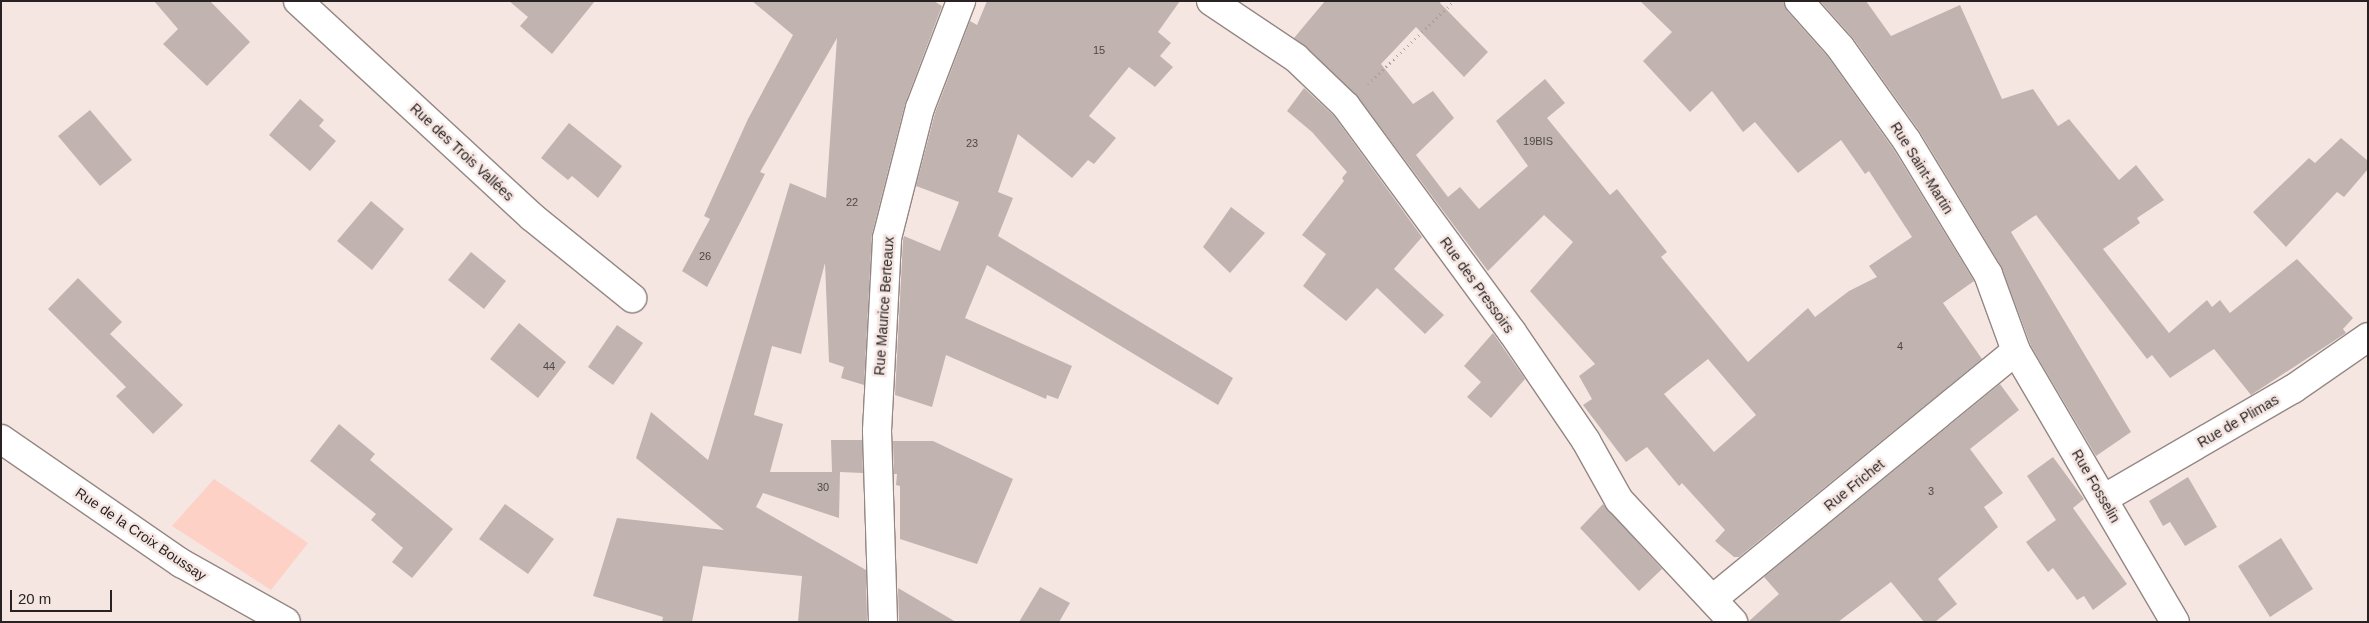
<!DOCTYPE html>
<html>
<head>
<meta charset="utf-8">
<style>
	body { margin:0 }
	#map { position:relative; width:2369px; height:623px; overflow:hidden; background:#f5e6e2; font-family:Helvetica,sans-serif }
	div>[style] { position:absolute }
	.green>* { inset:0; background:#fdd1c5 }
	.building>* { inset:0; background:#c1b4b0 }
	.path>* { height:3px; margin-top:-1.5px; transform-origin:0; background:repeating-linear-gradient(90deg,#aba09d 0 1px,transparent 0 5px) }
	.roads { filter:drop-shadow(1px 0 #948783) drop-shadow(-1px 0 #948783) drop-shadow(0 1px #948783) drop-shadow(0 -1px #948783) }
	.minor>* { height:28px; margin:-14px; padding:0 14px; transform-origin:14px; border-radius:14px; background:#fff }
	span { translate:-50% -50%; white-space:nowrap; text-align:center; line-height:1.15; -webkit-text-stroke:5px #f5e6e2; paint-order:stroke }
	.number-label { font-size:11px; color:#4e4746 }
	.number-label span { -webkit-text-stroke-width:0 }
	.street-label { font-size:14px; color:#282322 }
	.frame { position:absolute; inset:0; border:2px solid #282322; pointer-events:none }
	.scale { position:absolute; left:10px; top:590px; width:102px; height:22px; box-sizing:border-box; border:2px solid #282322; border-top:0; padding-left:6px; font-size:15px; line-height:18px; white-space:nowrap; color:#282322; -webkit-text-stroke:4px #f5e6e2; paint-order:stroke }
</style>
</head>
<body>
<div id="map">
	<div class="green">
		<div style="clip-path:polygon(214px 479px,308px 543px,271px 590px,172px 526px)"></div>
	</div>
	<div class="building">
		<div style="clip-path:polygon(154px 1px,210px 1px,250px 42px,207px 86px,163px 44px,178px 29px)"></div>
		<div style="clip-path:polygon(509px 1px,595px 1px,552px 54px,520px 26px,528px 17px)"></div>
		<div style="clip-path:polygon(752px 1px,934px 1px,942px 6px,905px 104px,872px 234px,864px 385px,841px 378px,844px 367px,829px 362px,825px 263px,801px 354px,772px 346px,754px 415px,783px 424px,770px 472px,832px 472px,831px 440px,862px 440px,863px 473px,840px 472px,839px 518px,763px 493px,756px 507px,866px 570px,867px 622px,798px 622px,802px 576px,703px 566px,692px 622px,662px 622px,663px 617px,593px 596px,617px 518px,724px 530px,636px 458px,651px 412px,708px 460px,790px 183px,826px 198px,837px 38px,760px 172px,765px 174px,707px 287px,682px 271px,710px 219px,704px 216px,748px 119px,793px 35px)"></div>
		<div style="clip-path:polygon(987px 1px,1180px 1px,1158px 32px,1171px 43px,1160px 56px,1173px 67px,1155px 87px,1129px 67px,1089px 116px,1116px 138px,1094px 164px,1088px 160px,1072px 178px,1018px 134px,998px 192px,1013px 198px,998px 236px,1233px 378px,1218px 405px,987px 265px,965px 318px,1072px 366px,1058px 399px,1047px 395px,1046px 399px,946px 355px,932px 407px,895px 395px,903px 240px,904px 236px,940px 251px,959px 202px,916px 186px,935px 113px,970px 21px,977px 25px)"></div>
		<div style="clip-path:polygon(evenodd,1325px 1px,1441px 1px,1440px 3px,1488px 52px,1464px 77px,1416px 27px,1381px 64px,1413px 104px,1433px 91px,1454px 118px,1416px 155px,1448px 197px,1460px 187px,1479px 209px,1528px 166px,1496px 121px,1545px 79px,1565px 103px,1547px 118px,1610px 195px,1617px 189px,1667px 252px,1661px 257px,1748px 362px,1808px 308px,1815px 317px,1849px 291px,1877px 277px,1869px 266px,1912px 237px,1869px 171px,1865px 174px,1841px 140px,1798px 173px,1755px 122px,1743px 132px,1712px 91px,1690px 112px,1643px 61px,1672px 32px,1640px 1px,1784px 1px,1787px 11px,1828px 57px,1894px 150px,1974px 281px,1943px 303px,1982px 359px,1739px 557px,1734px 557px,1715px 541px,1725px 530px,1682px 483px,1679px 486px,1647px 447px,1626px 462px,1583px 405px,1592px 399px,1579px 376px,1595px 364px,1530px 291px,1573px 242px,1544px 215px,1488px 271px,1358px 97px,1294px 38px,1325px 1px,1708px 359px,1756px 415px,1714px 452px,1664px 394px,1708px 359px)"></div>
		<div style="clip-path:polygon(1820px 1px,1866px 1px,1891px 36px,1960px 5px,2002px 99px,2033px 89px,2058px 126px,2069px 119px,2119px 180px,2136px 165px,2164px 200px,2137px 218px,2140px 223px,2103px 249px,2169px 333px,2207px 300px,2212px 307px,2220px 300px,2230px 313px,2297px 259px,2353px 318px,2343px 329px,2346px 333px,2251px 395px,2214px 349px,2170px 378px,2152px 355px,2147px 359px,2036px 215px,2011px 232px,2131px 432px,2096px 456px,2031px 346px,2001px 266px,1920px 132px,1853px 38px)"></div>
		<div style="clip-path:polygon(1304px 88px,1334px 116px,1422px 237px,1394px 269px,1444px 315px,1425px 334px,1377px 288px,1346px 321px,1303px 286px,1326px 254px,1302px 235px,1344px 181px,1342px 178px,1347px 172px,1312px 132px,1287px 111px)"></div>
		<div style="clip-path:polygon(300px 99px,324px 120px,319px 126px,336px 141px,310px 171px,269px 135px)"></div>
		<div style="clip-path:polygon(90px 110px,132px 160px,100px 186px,58px 136px)"></div>
		<div style="clip-path:polygon(569px 123px,622px 166px,598px 198px,572px 176px,568px 180px,541px 158px)"></div>
		<div style="clip-path:polygon(2341px 138px,2368px 161px,2368px 169px,2344px 197px,2337px 192px,2286px 247px,2253px 212px,2309px 158px,2315px 163px)"></div>
		<div style="clip-path:polygon(371px 201px,404px 229px,372px 270px,337px 241px)"></div>
		<div style="clip-path:polygon(1231px 207px,1265px 233px,1230px 273px,1203px 247px)"></div>
		<div style="clip-path:polygon(471px 252px,506px 281px,484px 309px,448px 280px)"></div>
		<div style="clip-path:polygon(78px 278px,122px 322px,110px 334px,183px 405px,153px 434px,116px 396px,126px 387px,48px 309px)"></div>
		<div style="clip-path:polygon(519px 323px,566px 362px,538px 398px,490px 359px)"></div>
		<div style="clip-path:polygon(617px 325px,643px 343px,613px 385px,588px 367px)"></div>
		<div style="clip-path:polygon(1493px 333px,1525px 379px,1491px 418px,1467px 397px,1481px 382px,1464px 366px)"></div>
		<div style="clip-path:polygon(2000px 384px,2019px 410px,1970px 449px,2003px 493px,1984px 507px,1998px 527px,1938px 579px,1957px 604px,1935px 622px,1924px 622px,1891px 582px,1838px 622px,1748px 622px,1779px 594px,1764px 577px)"></div>
		<div style="clip-path:polygon(339px 424px,375px 454px,370px 460px,453px 529px,412px 578px,392px 562px,403px 548px,371px 520px,376px 514px,310px 461px)"></div>
		<div style="clip-path:polygon(893px 441px,933px 441px,1013px 479px,977px 564px,900px 539px,900px 486px,896px 485px,897px 474px,894px 474px)"></div>
		<div style="clip-path:polygon(2053px 457px,2084px 499px,2073px 508px,2127px 584px,2093px 610px,2084px 596px,2077px 600px,2053px 568px,2048px 572px,2026px 542px,2056px 520px,2027px 476px)"></div>
		<div style="clip-path:polygon(2188px 477px,2217px 527px,2185px 546px,2170px 522px,2163px 526px,2149px 501px)"></div>
		<div style="clip-path:polygon(505px 504px,554px 539px,528px 574px,479px 539px)"></div>
		<div style="clip-path:polygon(1603px 504px,1662px 569px,1639px 591px,1580px 528px)"></div>
		<div style="clip-path:polygon(2281px 538px,2313px 589px,2270px 617px,2238px 566px)"></div>
		<div style="clip-path:polygon(1040px 587px,1070px 603px,1059px 622px,1019px 622px)"></div>
		<div style="clip-path:polygon(898px 588px,956px 622px,899px 622px)"></div>
	</div>
	<div class="path">
		<div style="left:1368px;top:84px;width:120px;rotate:-44deg"></div>
	</div>
	<div class="roads">
		<div class="minor">
			<div style="left:298px;top:1px;width:318px;rotate:42.7deg"></div>
			<div style="left:532px;top:217px;width:129px;rotate:39deg"></div>
			<div style="left:1211px;top:1px;width:102px;rotate:33.8deg"></div>
			<div style="left:1296px;top:58px;width:69px;rotate:43.8deg"></div>
			<div style="left:1346px;top:106px;width:280px;rotate:53.7deg"></div>
			<div style="left:1512px;top:332px;width:132px;rotate:55.8deg"></div>
			<div style="left:1586px;top:441px;width:68px;rotate:60.8deg"></div>
			<div style="left:1619px;top:500px;width:167px;rotate:46.9deg"></div>
			<div style="left:1799px;top:1px;width:62px;rotate:48.3deg"></div>
			<div style="left:1840px;top:47px;width:115px;rotate:54.5deg"></div>
			<div style="left:1907px;top:141px;width:156px;rotate:58.7deg"></div>
			<div style="left:1988px;top:274px;width:82px;rotate:70deg"></div>
			<div style="left:2016px;top:351px;width:314px;rotate:59.6deg"></div>
			<div style="left:1px;top:439px;width:219px;rotate:34.6deg"></div>
			<div style="left:181px;top:563px;width:120px;rotate:29.3deg"></div>
			<div style="left:2103px;top:499px;width:220px;rotate:-30.1deg"></div>
			<div style="left:2293px;top:389px;width:91px;rotate:-34.7deg"></div>
			<div style="left:1714px;top:598px;width:390px;rotate:-39.3deg"></div>
			<div style="left:883px;top:622px;width:191px;rotate:-91.8deg"></div>
			<div style="left:877px;top:431px;width:193px;rotate:-87deg"></div>
			<div style="left:887px;top:238px;width:134px;rotate:-75.8deg"></div>
			<div style="left:920px;top:108px;width:115px;rotate:-69deg"></div>
		</div>
	</div>
	<div class="number-label">
		<span style="left:1099px;top:50px">15</span>
		<span style="left:1538px;top:141px">19BIS</span>
		<span style="left:972px;top:143px">23</span>
		<span style="left:852px;top:202px">22</span>
		<span style="left:705px;top:256px">26</span>
		<span style="left:1900px;top:346px">4</span>
		<span style="left:549px;top:366px">44</span>
		<span style="left:823px;top:487px">30</span>
		<span style="left:1931px;top:491px">3</span>
	</div>
	<div class="street-label">
		<span style="left:462px;top:152px;rotate:43deg">Rue des Trois Vallées</span>
		<span style="left:1922px;top:168px;rotate:58deg">Rue Saint-Martin</span>
		<span style="left:1477px;top:285px;rotate:54deg">Rue des Pressoirs</span>
		<span style="left:884px;top:306px;rotate:-86deg">Rue Maurice Berteaux</span>
		<span style="left:2238px;top:421px;rotate:-30deg">Rue de Plimas</span>
		<span style="left:1854px;top:485px;rotate:-39deg">Rue Frichet</span>
		<span style="left:2096px;top:486px;rotate:60deg">Rue Fosselin</span>
		<span style="left:141px;top:534px;rotate:34deg">Rue de la Croix Boussay</span>
	</div>
	<div class="frame"></div>
	<div class="scale">20 m</div>
</div>
</body>
</html>
